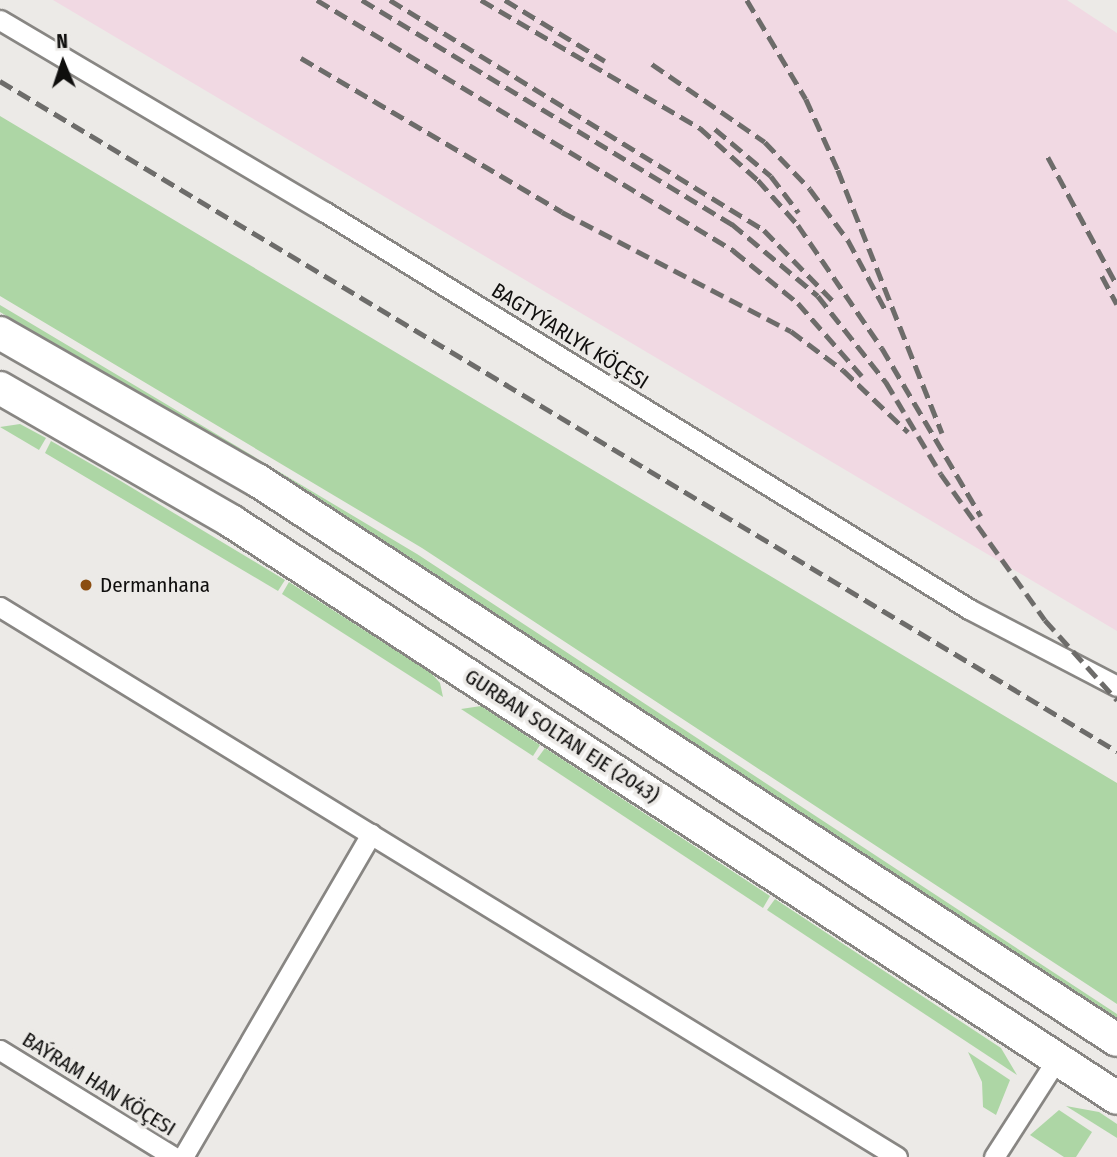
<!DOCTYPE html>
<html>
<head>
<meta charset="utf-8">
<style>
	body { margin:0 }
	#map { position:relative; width:1117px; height:1157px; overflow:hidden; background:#eceae7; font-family:"Fira Sans Condensed",sans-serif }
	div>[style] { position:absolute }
	.industrial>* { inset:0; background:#f1d9e3 }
	.green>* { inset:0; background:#add6a5 }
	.roads { filter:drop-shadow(2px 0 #888683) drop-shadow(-2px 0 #888683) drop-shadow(0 2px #888683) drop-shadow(0 -2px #888683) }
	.minor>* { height:19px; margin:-9.5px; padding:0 9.5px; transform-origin:9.5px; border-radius:9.5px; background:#fff }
	.trunk>* { height:32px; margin:-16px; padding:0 16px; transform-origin:16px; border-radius:16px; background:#fff }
	.rail>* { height:4.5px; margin-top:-2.25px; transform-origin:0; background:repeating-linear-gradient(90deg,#6d6c6a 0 14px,transparent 0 21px) }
	.dots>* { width:19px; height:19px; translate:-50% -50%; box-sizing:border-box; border:4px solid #eceae7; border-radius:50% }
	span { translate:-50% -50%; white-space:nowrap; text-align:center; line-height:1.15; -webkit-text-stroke:7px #eceae7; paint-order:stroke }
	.street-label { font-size:21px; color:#0f0e0d }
	.poi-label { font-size:21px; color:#0f0e0d }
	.left { translate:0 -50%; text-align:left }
	.north { position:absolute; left:28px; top:28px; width:70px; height:70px; -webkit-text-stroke:5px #eceae7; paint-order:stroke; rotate:358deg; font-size:19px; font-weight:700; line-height:28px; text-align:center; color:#0f0e0d }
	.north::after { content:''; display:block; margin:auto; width:24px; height:32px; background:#0f0e0d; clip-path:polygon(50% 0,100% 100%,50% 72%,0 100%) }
</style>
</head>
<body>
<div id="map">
	<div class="industrial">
		<div style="clip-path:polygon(53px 0,1067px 0,1117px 33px,1117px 631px)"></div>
	</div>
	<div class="green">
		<div style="clip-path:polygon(0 116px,1117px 783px,1117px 1004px,422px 548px,0 296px)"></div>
		<div style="clip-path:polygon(0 305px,417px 554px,1117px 1014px,1117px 1021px,414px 560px,0 312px)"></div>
		<div style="clip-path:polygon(20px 424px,46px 438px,39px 450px,0 427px)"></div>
		<div style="clip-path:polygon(51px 441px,119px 480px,285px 580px,278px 591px,45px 453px)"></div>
		<div style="clip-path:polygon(289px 582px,431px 673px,440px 683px,443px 697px,282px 594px)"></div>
		<div style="clip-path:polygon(481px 706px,540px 745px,533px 756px,461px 709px)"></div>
		<div style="clip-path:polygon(545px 748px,770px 896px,763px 908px,537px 759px)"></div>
		<div style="clip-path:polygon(775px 899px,1001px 1048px,1017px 1075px,767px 910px)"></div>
		<div style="clip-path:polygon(968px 1052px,1010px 1080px,996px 1115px,983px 1107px,982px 1082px)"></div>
		<div style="clip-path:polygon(1066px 1106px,1099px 1112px,1117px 1124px,1117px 1138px)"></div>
		<div style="clip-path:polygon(1059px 1110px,1092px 1132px,1076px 1157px,1064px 1157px,1030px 1135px)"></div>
	</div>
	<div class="roads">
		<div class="minor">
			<div style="left:0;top:20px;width:377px;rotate:30.6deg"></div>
			<div style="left:325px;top:212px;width:757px;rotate:31.65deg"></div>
			<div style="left:969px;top:609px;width:167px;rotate:27.5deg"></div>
			<div style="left:0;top:607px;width:1052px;rotate:31.51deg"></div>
			<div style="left:0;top:1050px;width:204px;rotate:31.6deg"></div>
			<div style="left:183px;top:1157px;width:374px;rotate:-59.8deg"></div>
			<div style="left:994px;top:1157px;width:117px;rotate:-57.3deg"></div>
		</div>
		<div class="trunk">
			<div style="left:0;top:333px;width:296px;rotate:29.8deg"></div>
			<div style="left:257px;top:480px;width:1026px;rotate:33.07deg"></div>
			<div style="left:0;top:388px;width:267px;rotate:29.9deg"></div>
			<div style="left:231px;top:521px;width:1057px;rotate:33.07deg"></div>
		</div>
	</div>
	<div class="rail">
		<div style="left:317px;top:0;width:487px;rotate:31deg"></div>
		<div style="left:734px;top:251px;width:82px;rotate:39.1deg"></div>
		<div style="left:798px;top:303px;width:97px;rotate:48.8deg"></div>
		<div style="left:362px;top:0;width:433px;rotate:31.2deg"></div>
		<div style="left:732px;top:224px;width:112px;rotate:39.9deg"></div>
		<div style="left:818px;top:296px;width:110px;rotate:51.7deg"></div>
		<div style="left:886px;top:382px;width:107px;rotate:59.1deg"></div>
		<div style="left:941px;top:474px;width:179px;rotate:54.5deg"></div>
		<div style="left:1045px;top:620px;width:108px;rotate:48deg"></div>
		<div style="left:390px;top:0;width:439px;rotate:31.6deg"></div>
		<div style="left:764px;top:230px;width:102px;rotate:45.8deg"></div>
		<div style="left:481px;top:0;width:254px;rotate:30.3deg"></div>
		<div style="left:700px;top:128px;width:78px;rotate:41.9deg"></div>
		<div style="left:758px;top:180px;width:60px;rotate:48.4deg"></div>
		<div style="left:798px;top:225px;width:149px;rotate:55.7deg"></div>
		<div style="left:882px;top:348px;width:195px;rotate:59.5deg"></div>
		<div style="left:505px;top:0;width:117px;rotate:31.4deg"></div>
		<div style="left:747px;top:0;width:115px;rotate:59.2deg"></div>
		<div style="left:806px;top:99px;width:78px;rotate:65.7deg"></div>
		<div style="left:838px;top:170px;width:283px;rotate:68.4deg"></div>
		<div style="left:301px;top:58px;width:303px;rotate:30.5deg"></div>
		<div style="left:562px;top:212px;width:258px;rotate:27.5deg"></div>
		<div style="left:791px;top:331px;width:65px;rotate:36.9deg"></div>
		<div style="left:843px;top:370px;width:90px;rotate:43.6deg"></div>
		<div style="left:652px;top:64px;width:137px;rotate:34.6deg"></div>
		<div style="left:765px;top:142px;width:65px;rotate:46.2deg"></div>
		<div style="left:810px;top:189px;width:64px;rotate:53.3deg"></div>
		<div style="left:848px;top:240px;width:78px;rotate:61.8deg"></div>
		<div style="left:0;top:81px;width:1303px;rotate:30.96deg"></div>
		<div style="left:715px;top:129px;width:73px;rotate:40deg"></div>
		<div style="left:771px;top:176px;width:46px;rotate:52.9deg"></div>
		<div style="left:1048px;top:157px;width:145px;rotate:61.7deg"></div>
		<div style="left:1102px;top:276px;width:32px;rotate:62deg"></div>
	</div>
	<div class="dots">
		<div style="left:86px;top:585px;background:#8b4d10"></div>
	</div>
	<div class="street-label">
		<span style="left:570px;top:336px;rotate:32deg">BAGTYÝARLYK KÖÇESI</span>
		<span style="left:562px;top:736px;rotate:33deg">GURBAN SOLTAN EJE (2043)</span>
		<span style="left:99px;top:1084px;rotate:32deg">BAÝRAM HAN KÖÇESI</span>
	</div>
	<div class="poi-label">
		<span class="left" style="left:100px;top:585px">Dermanhana</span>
	</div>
	<div class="north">N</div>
</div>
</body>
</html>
